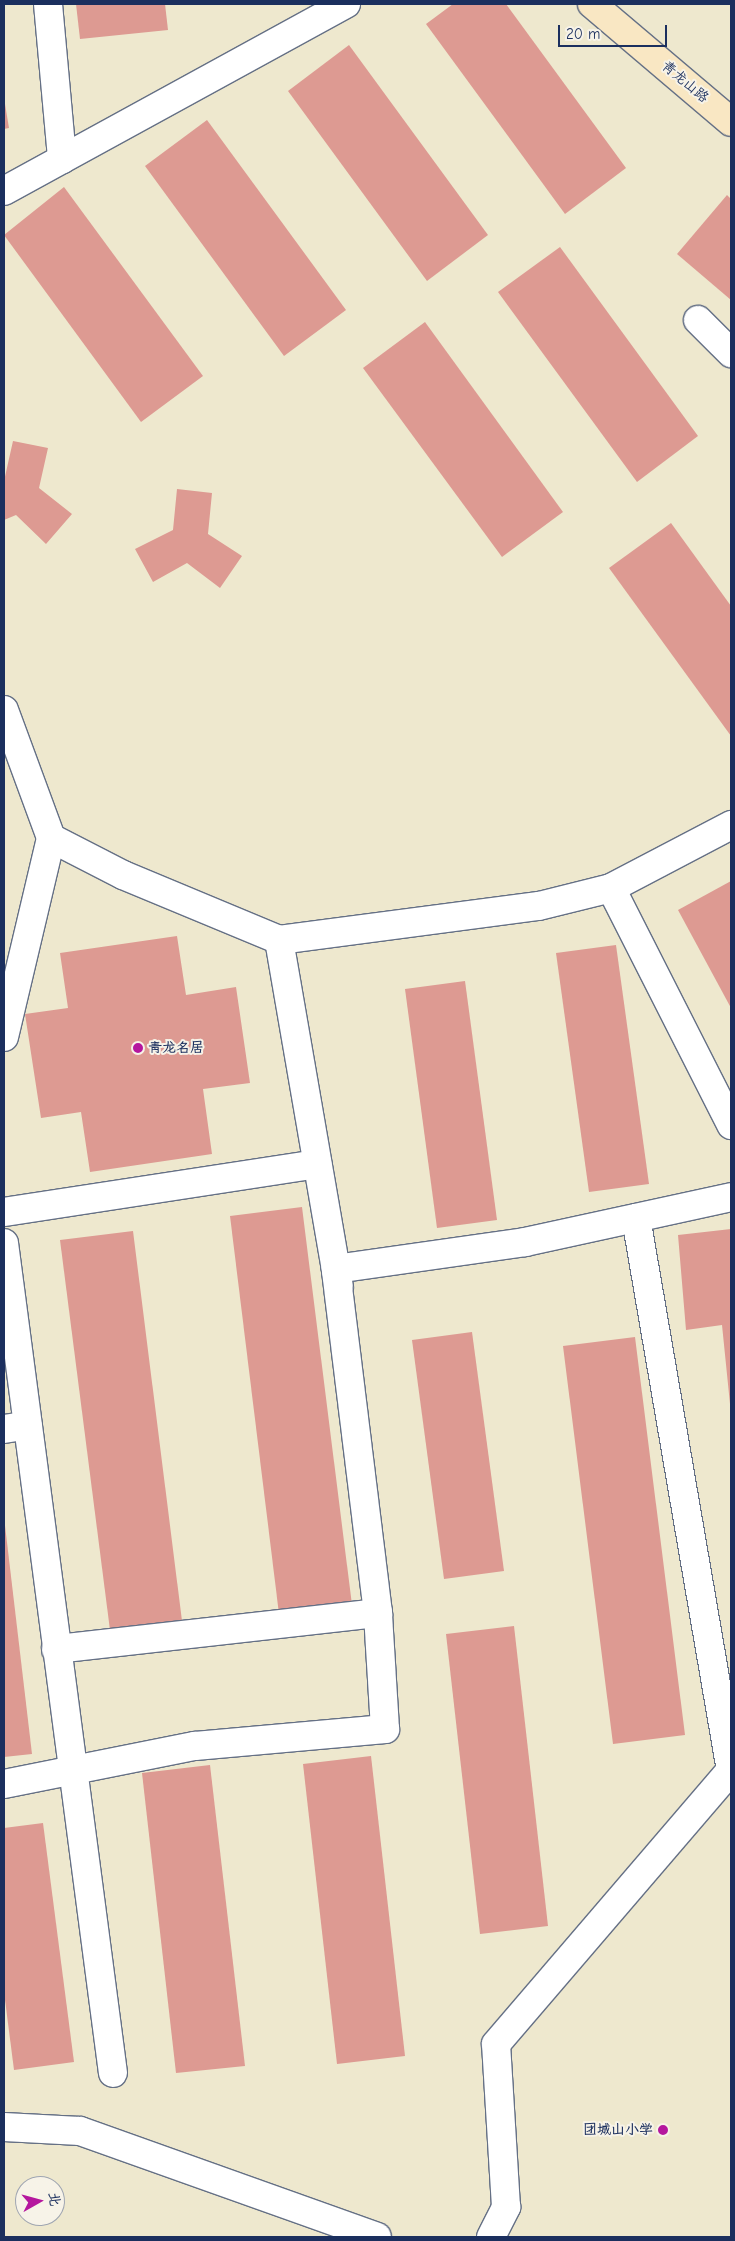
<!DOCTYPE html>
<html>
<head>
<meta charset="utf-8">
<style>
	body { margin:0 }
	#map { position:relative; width:735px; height:2241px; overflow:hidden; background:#eee8ce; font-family:"Comic Neue","LXGW WenKai TC",sans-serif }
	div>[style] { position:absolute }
	.building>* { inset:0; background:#dd9a92 }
	.roads { filter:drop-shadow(1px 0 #657085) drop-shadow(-1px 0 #657085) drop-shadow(0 1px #657085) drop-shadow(0 -1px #657085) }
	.street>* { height:28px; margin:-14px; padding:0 14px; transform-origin:14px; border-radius:14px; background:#fff }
	.secondary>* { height:28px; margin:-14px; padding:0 14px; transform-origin:14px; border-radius:14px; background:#f9e7c3 }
	.dots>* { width:14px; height:14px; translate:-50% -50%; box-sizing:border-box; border:2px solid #f7f3e8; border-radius:50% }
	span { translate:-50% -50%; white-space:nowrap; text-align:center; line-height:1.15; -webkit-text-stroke:4px #f7f3e8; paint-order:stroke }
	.street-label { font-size:14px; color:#1b2f5e }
	.poi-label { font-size:14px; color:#1b2f5e; font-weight:700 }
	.left { translate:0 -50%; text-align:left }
	.right { translate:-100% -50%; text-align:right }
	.frame { position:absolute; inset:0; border:5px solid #1b2f5e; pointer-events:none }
	.north { position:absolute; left:15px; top:2176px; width:50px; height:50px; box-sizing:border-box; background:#f7f3e8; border:1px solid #9fa5b1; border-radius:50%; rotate:83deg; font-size:14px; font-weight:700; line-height:20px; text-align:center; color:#1b2f5e }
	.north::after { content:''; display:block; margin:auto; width:18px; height:22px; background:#b5179e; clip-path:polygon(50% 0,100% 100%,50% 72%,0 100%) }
	.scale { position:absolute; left:558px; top:25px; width:109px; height:22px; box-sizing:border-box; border:2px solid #1b2f5e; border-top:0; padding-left:6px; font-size:15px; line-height:18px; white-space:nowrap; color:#1b2f5e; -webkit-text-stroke:4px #f7f3e8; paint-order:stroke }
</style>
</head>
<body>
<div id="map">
	<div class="building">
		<div style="clip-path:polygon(76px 4px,165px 4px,168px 30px,80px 39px)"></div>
		<div style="clip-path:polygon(453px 4px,506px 4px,626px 168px,565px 214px,426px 24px)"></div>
		<div style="clip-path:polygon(349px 45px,488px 235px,427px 281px,288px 91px)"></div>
		<div style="clip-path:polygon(4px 98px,9px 128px,4px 129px)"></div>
		<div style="clip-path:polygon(207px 120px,346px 310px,284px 356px,145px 166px)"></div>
		<div style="clip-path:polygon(64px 187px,203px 376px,141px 422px,4px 235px)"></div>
		<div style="clip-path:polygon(727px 195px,731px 199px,731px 300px,677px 254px)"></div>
		<div style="clip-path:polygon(560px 247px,698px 436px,637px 482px,498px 292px)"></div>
		<div style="clip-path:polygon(425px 322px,563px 512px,502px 557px,363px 368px)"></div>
		<div style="clip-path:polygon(13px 441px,48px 448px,39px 488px,72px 514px,46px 544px,16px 515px,4px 520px,4px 481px)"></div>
		<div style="clip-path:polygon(177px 489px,212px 493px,208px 534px,242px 556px,220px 588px,187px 563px,153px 582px,135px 549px,173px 530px)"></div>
		<div style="clip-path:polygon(671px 523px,731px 606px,731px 736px,609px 568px)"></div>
		<div style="clip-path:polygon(731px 881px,731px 1008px,678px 910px)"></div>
		<div style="clip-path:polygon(177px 936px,186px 995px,236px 987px,250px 1083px,203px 1089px,212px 1154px,90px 1172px,81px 1112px,41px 1118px,25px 1014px,68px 1008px,60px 953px)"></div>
		<div style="clip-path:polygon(616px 945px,649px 1184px,589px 1192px,556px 953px)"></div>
		<div style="clip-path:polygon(465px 981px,497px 1220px,437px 1228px,405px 989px)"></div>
		<div style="clip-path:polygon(302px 1207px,352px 1605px,279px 1614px,230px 1216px)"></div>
		<div style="clip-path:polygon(731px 1229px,731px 1404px,730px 1404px,722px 1325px,686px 1330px,678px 1235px)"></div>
		<div style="clip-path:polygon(133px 1231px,183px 1629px,111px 1638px,60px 1240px)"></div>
		<div style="clip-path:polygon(472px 1332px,504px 1571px,444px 1579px,412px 1340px)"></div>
		<div style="clip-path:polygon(635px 1337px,685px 1735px,613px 1744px,563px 1346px)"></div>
		<div style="clip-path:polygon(4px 1517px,32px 1754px,4px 1757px)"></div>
		<div style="clip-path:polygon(514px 1626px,548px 1926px,480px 1934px,446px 1634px)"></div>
		<div style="clip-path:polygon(371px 1756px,405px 2056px,337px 2064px,303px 1764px)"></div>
		<div style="clip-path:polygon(210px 1765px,245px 2066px,176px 2073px,142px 1773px)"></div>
		<div style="clip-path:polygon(43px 1823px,74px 2062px,14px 2070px,4px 1992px,4px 1828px)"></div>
	</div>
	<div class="roads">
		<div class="street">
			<div style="left:48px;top:4px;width:156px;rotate:84.8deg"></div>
			<div style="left:4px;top:191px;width:390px;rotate:-28.7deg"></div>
			<div style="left:698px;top:320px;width:47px;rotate:45deg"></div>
			<div style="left:4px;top:710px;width:136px;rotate:69.8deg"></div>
			<div style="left:51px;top:838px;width:81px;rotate:27.2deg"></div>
			<div style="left:123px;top:875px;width:169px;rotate:22.6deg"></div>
			<div style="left:279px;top:940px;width:262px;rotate:-7.5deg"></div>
			<div style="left:539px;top:906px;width:74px;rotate:-14deg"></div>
			<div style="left:611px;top:888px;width:136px;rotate:-27.7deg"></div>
			<div style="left:611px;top:888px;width:266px;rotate:63.1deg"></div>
			<div style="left:279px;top:940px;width:351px;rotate:80.2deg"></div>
			<div style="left:4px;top:1037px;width:204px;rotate:-76.7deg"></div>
			<div style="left:4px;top:1212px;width:317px;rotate:-8.7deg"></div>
			<div style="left:636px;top:1218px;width:561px;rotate:80.25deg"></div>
			<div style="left:4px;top:1243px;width:837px;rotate:82.52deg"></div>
			<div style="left:4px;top:1429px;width:24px;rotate:-9deg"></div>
			<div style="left:378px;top:1613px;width:347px;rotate:-97deg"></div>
			<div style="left:336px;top:1269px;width:191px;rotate:-8.1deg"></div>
			<div style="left:525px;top:1242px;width:211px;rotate:-12.3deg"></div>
			<div style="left:4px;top:1784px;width:195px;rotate:-11.3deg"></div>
			<div style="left:195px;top:1746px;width:191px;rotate:-5.1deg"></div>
			<div style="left:385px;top:1729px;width:116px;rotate:-93.5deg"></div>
			<div style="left:378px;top:1613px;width:324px;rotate:173.6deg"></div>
			<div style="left:4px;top:2127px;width:76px;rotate:3deg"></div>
			<div style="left:80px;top:2131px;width:315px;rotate:19.6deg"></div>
			<div style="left:491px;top:2237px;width:34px;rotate:-63deg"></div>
			<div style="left:506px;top:2207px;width:163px;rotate:-93.5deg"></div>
			<div style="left:496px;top:2044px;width:361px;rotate:-49.4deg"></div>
		</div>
		<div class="secondary">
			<div style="left:592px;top:4px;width:182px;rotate:40.3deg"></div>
		</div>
	</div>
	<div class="dots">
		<div style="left:138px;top:1048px;background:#b5179e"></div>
		<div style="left:663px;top:2130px;background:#b5179e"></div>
	</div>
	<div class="street-label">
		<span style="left:685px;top:82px;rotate:40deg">青龙山路</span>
	</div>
	<div class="poi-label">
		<span class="left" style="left:148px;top:1048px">青龙名居</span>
		<span class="right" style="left:653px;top:2130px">团城山小学</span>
	</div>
	<div class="frame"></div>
	<div class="north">北</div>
	<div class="scale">20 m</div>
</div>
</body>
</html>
